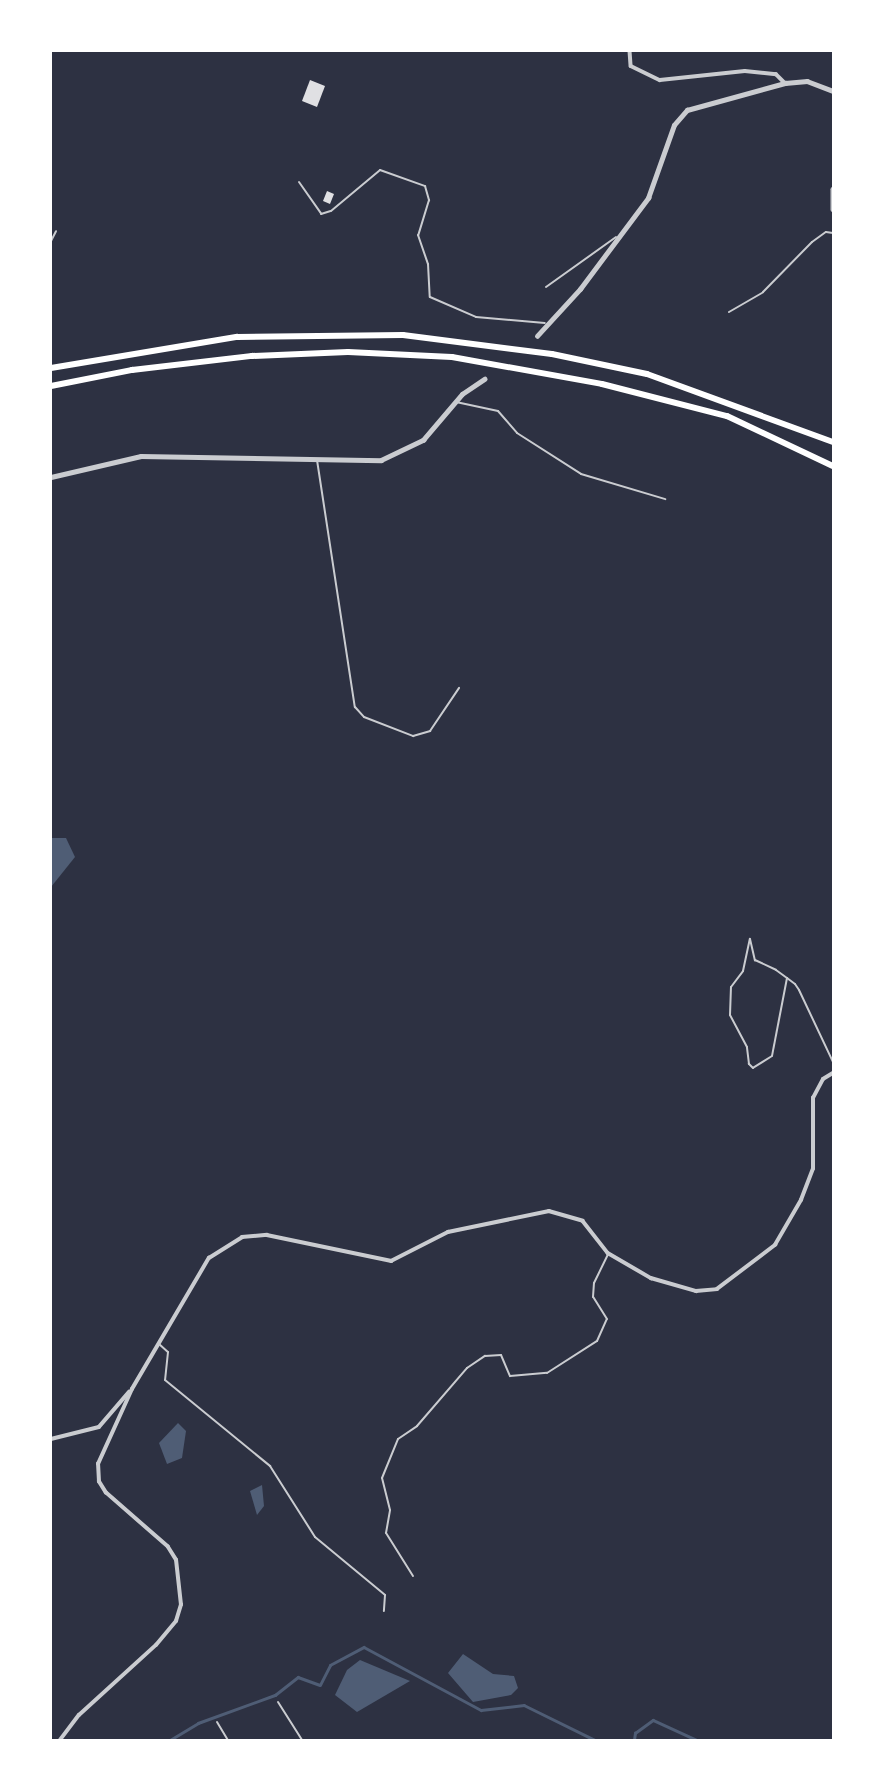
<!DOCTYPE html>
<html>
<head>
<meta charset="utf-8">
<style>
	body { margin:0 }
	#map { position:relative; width:884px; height:1791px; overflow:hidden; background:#2d3142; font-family:Roboto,sans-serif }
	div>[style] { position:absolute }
	.water>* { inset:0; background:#4f5d75 }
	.stream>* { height:2.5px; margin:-1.25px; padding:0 1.25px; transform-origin:1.25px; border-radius:1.25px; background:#4f5d75 }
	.building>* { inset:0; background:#e0e0e3 }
	.service>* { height:2px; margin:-1px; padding:0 1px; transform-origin:1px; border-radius:1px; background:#caccd0 }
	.minor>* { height:3.5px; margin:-1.75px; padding:0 1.75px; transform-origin:1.75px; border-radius:1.75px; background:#caccd0 }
	.tertiary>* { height:4.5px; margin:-2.25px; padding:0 2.25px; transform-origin:2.25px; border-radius:2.25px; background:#caccd0 }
	.motorway>* { height:6px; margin:-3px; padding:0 3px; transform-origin:3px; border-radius:3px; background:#fff }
	span { translate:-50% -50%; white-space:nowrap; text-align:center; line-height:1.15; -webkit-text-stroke:5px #fff; paint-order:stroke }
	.frame { position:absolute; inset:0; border:52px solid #fff; pointer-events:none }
</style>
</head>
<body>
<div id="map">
	<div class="water">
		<div style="clip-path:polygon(51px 838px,66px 838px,75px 857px,51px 887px)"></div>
		<div style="clip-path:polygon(178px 1423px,186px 1431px,182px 1458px,167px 1464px,159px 1443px)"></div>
		<div style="clip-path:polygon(262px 1485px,264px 1506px,257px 1515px,250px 1491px)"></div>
		<div style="clip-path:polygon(463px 1654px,493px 1674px,514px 1676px,518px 1688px,511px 1695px,473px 1702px,448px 1673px)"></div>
		<div style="clip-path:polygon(360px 1660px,410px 1681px,357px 1712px,335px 1695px,347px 1670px)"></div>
	</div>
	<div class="stream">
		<div style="left:170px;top:1740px;width:33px;rotate:-31deg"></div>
		<div style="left:198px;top:1723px;width:82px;rotate:-20deg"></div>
		<div style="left:275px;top:1695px;width:29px;rotate:-38deg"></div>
		<div style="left:298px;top:1677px;width:23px;rotate:20deg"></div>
		<div style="left:320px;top:1685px;width:22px;rotate:-63deg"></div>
		<div style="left:330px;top:1665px;width:38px;rotate:-28deg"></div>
		<div style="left:364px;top:1647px;width:133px;rotate:28.3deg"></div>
		<div style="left:481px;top:1710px;width:43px;rotate:-6.6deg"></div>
		<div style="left:524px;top:1705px;width:79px;rotate:26.2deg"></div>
		<div style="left:634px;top:1740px;width:7px;rotate:-82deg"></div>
		<div style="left:635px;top:1733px;width:22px;rotate:-36deg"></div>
		<div style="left:653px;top:1720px;width:48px;rotate:24.4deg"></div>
	</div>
	<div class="building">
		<div style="clip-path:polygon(310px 80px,325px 86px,317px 107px,302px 101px)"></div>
		<div style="clip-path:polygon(327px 191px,334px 194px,330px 204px,323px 201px)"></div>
	</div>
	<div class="service">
		<div style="left:299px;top:182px;width:39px;rotate:55deg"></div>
		<div style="left:321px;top:214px;width:10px;rotate:-17deg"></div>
		<div style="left:331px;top:211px;width:64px;rotate:-39.9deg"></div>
		<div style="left:380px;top:170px;width:48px;rotate:19.6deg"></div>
		<div style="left:425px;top:186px;width:15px;rotate:74deg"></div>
		<div style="left:429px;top:200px;width:37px;rotate:107deg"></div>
		<div style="left:418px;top:235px;width:31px;rotate:71deg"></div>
		<div style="left:428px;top:264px;width:33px;rotate:87deg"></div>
		<div style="left:430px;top:297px;width:50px;rotate:23.5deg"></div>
		<div style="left:476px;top:317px;width:69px;rotate:5deg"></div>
		<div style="left:51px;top:241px;width:11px;rotate:-63deg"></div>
		<div style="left:546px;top:287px;width:86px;rotate:-35.5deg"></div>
		<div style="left:729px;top:312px;width:39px;rotate:-30deg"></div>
		<div style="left:763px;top:292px;width:70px;rotate:-45.6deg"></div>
		<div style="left:812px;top:242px;width:17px;rotate:-36deg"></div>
		<div style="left:826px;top:232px;width:7px;rotate:8deg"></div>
		<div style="left:456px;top:402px;width:43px;rotate:12.1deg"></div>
		<div style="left:498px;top:411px;width:29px;rotate:49deg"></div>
		<div style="left:517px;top:433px;width:76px;rotate:32.6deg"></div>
		<div style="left:581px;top:474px;width:88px;rotate:16.6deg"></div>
		<div style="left:317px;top:460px;width:250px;rotate:81.3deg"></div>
		<div style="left:355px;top:707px;width:13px;rotate:48deg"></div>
		<div style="left:364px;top:717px;width:53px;rotate:21.2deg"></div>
		<div style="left:413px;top:736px;width:18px;rotate:-16deg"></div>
		<div style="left:430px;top:731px;width:52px;rotate:-56deg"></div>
		<div style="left:787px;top:978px;width:79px;rotate:100.9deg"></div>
		<div style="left:772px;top:1056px;width:22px;rotate:148deg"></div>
		<div style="left:753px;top:1068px;width:6px;rotate:-135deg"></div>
		<div style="left:749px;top:1064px;width:17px;rotate:-97deg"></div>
		<div style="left:747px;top:1047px;width:36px;rotate:-118deg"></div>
		<div style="left:730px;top:1015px;width:28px;rotate:-88deg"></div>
		<div style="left:731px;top:987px;width:20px;rotate:-53deg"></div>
		<div style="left:743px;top:971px;width:33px;rotate:-78deg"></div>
		<div style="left:750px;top:939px;width:22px;rotate:77deg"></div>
		<div style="left:755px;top:960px;width:23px;rotate:25deg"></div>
		<div style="left:776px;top:970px;width:14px;rotate:36deg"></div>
		<div style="left:787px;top:978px;width:10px;rotate:37deg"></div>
		<div style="left:795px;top:984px;width:7px;rotate:56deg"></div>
		<div style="left:799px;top:990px;width:80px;rotate:64.7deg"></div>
		<div style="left:51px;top:1290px;width:27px;rotate:90deg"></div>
		<div style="left:159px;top:1344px;width:12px;rotate:42deg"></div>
		<div style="left:168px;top:1352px;width:28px;rotate:96deg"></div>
		<div style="left:165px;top:1380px;width:136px;rotate:39.3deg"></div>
		<div style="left:270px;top:1466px;width:84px;rotate:57.6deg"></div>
		<div style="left:315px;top:1537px;width:91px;rotate:39.6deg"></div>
		<div style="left:385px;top:1595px;width:16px;rotate:94deg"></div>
		<div style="left:413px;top:1576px;width:51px;rotate:-122.1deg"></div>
		<div style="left:386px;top:1533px;width:23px;rotate:-80deg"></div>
		<div style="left:390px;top:1510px;width:33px;rotate:-104deg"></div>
		<div style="left:382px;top:1478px;width:42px;rotate:-67.7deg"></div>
		<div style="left:398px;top:1439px;width:23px;rotate:-34deg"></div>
		<div style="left:417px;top:1426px;width:77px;rotate:-49.2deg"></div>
		<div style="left:467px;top:1368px;width:22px;rotate:-34deg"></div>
		<div style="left:485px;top:1356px;width:16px;rotate:-4deg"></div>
		<div style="left:501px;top:1355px;width:23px;rotate:67deg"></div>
		<div style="left:510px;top:1376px;width:37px;rotate:-5deg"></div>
		<div style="left:547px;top:1373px;width:59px;rotate:-32.6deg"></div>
		<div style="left:597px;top:1341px;width:24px;rotate:-66deg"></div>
		<div style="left:607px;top:1319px;width:26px;rotate:-122deg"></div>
		<div style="left:593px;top:1297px;width:14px;rotate:-86deg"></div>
		<div style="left:594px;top:1283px;width:32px;rotate:-64deg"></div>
		<div style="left:278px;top:1702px;width:45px;rotate:57.7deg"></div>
		<div style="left:217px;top:1722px;width:21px;rotate:59deg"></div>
	</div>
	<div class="minor">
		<div style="left:630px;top:51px;width:15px;rotate:86deg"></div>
		<div style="left:631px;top:66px;width:32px;rotate:26deg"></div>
		<div style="left:660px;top:80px;width:85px;rotate:-6deg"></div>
		<div style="left:745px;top:71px;width:31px;rotate:6deg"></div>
		<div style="left:776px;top:74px;width:13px;rotate:45deg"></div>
		<div style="left:51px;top:1439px;width:49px;rotate:-14deg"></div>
		<div style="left:99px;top:1427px;width:46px;rotate:-49.4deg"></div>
		<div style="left:60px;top:1740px;width:31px;rotate:-53deg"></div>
		<div style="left:79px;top:1715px;width:104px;rotate:-42.3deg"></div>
		<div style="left:156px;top:1645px;width:31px;rotate:-50deg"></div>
		<div style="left:176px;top:1621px;width:17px;rotate:-73deg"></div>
		<div style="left:181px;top:1605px;width:45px;rotate:-96.3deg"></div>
		<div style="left:176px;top:1560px;width:15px;rotate:-122deg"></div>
		<div style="left:168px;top:1547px;width:82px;rotate:-138.9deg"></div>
		<div style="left:106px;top:1493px;width:13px;rotate:-122deg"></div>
		<div style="left:99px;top:1482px;width:18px;rotate:-93deg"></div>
		<div style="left:98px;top:1464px;width:82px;rotate:-65.6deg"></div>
		<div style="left:132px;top:1389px;width:152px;rotate:-59.6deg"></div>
		<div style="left:209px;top:1258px;width:39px;rotate:-32deg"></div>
		<div style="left:242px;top:1237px;width:25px;rotate:-5deg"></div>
		<div style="left:267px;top:1235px;width:127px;rotate:11.8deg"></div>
		<div style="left:391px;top:1261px;width:64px;rotate:-27deg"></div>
		<div style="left:448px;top:1232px;width:103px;rotate:-11.7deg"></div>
		<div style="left:549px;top:1211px;width:35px;rotate:16deg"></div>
		<div style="left:583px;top:1221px;width:41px;rotate:52deg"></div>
		<div style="left:608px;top:1253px;width:50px;rotate:30.2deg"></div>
		<div style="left:651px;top:1278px;width:47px;rotate:16.1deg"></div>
		<div style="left:696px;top:1291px;width:21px;rotate:-5deg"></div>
		<div style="left:717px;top:1289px;width:73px;rotate:-37.2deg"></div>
		<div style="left:775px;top:1245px;width:52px;rotate:-60deg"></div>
		<div style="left:801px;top:1200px;width:33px;rotate:-69deg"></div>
		<div style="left:813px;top:1169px;width:71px;rotate:-90deg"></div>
		<div style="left:813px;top:1098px;width:21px;rotate:-62deg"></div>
		<div style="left:823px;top:1079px;width:12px;rotate:-31deg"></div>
	</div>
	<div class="tertiary">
		<div style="left:833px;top:189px;width:20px;rotate:90deg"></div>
		<div style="left:537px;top:336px;width:64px;rotate:-47.5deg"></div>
		<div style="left:580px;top:289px;width:114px;rotate:-53.2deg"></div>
		<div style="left:648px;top:198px;width:77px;rotate:-70.4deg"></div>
		<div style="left:674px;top:125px;width:20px;rotate:-49deg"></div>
		<div style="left:687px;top:110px;width:102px;rotate:-15.4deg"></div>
		<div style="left:785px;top:83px;width:22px;rotate:-5deg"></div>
		<div style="left:807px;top:81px;width:28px;rotate:21deg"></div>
		<div style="left:51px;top:477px;width:92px;rotate:-13.1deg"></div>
		<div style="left:141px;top:456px;width:240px;rotate:1deg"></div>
		<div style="left:381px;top:460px;width:47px;rotate:-25.5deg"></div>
		<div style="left:423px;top:440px;width:60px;rotate:-49.7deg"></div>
		<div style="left:462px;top:394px;width:27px;rotate:-34deg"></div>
	</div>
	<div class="motorway">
		<div style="left:51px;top:368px;width:189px;rotate:-9.5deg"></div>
		<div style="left:237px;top:337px;width:166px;rotate:-0.7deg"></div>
		<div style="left:403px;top:335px;width:150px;rotate:7.3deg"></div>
		<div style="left:552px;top:354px;width:97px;rotate:11.9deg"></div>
		<div style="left:647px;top:374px;width:198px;rotate:20.1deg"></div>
		<div style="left:51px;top:386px;width:83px;rotate:-11.2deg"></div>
		<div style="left:132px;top:370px;width:121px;rotate:-6.7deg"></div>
		<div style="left:252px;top:356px;width:96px;rotate:-2.4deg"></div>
		<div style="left:348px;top:352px;width:104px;rotate:2.8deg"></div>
		<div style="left:452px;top:357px;width:152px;rotate:10.2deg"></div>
		<div style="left:602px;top:384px;width:129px;rotate:14.4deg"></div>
		<div style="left:727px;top:416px;width:117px;rotate:25.3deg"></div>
	</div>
	<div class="frame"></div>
</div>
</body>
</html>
